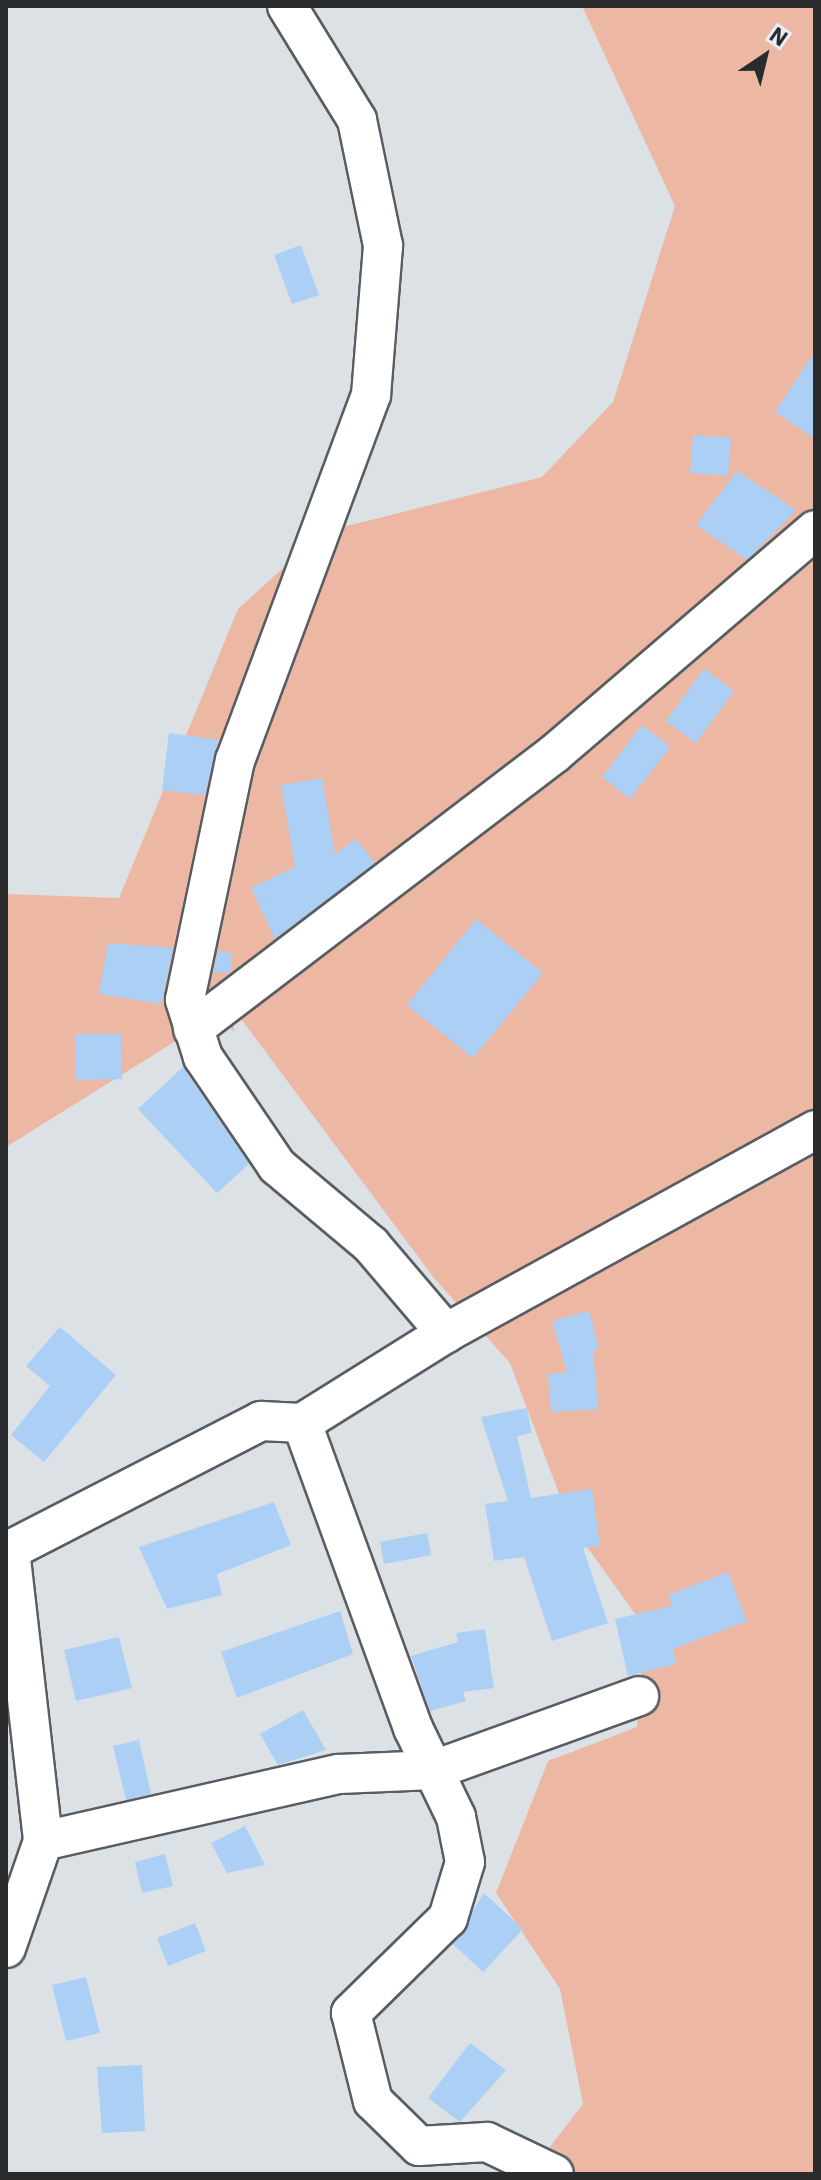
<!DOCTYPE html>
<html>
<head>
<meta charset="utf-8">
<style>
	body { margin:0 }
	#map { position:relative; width:821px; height:2180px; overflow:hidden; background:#dce1e6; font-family:"IBM Plex Sans",sans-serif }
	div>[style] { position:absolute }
	.green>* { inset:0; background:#ecb8a4 }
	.building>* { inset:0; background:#abcff5 }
	.roads { filter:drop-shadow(2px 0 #595d62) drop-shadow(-2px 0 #595d62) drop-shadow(0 2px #595d62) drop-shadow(0 -2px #595d62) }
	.minor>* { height:38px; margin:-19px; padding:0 19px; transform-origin:19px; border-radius:19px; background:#fff }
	span { translate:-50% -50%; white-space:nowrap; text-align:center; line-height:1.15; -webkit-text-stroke:8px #e9eef4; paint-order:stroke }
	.frame { position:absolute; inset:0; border:8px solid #292b2d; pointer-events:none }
	.north { position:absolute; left:725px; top:16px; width:80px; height:80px; -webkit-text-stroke:6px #e9eef4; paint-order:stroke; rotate:35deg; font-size:22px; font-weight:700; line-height:32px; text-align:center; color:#292b2d }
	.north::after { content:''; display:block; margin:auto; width:28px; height:36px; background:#292b2d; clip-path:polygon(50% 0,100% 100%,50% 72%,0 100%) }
</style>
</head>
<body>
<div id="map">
	<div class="green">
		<div style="clip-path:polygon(582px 6px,815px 6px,815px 2174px,529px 2174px,583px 2104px,560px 1989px,496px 1893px,548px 1761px,637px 1727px,645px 1628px,570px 1523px,510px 1363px,434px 1278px,233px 1008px,234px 1032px,219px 1014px,6px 1147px,6px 894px,119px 898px,238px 609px,323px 532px,542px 477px,613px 402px,675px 206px)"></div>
	</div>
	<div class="building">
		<div style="clip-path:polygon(301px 245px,319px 295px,292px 304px,274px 255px)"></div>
		<div style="clip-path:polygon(815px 351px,815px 439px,775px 412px)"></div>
		<div style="clip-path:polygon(693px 435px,731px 438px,728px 476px,690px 473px)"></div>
		<div style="clip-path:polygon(737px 471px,796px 510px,747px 560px,696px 525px)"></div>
		<div style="clip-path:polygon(704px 669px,734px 691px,696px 743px,666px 721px)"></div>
		<div style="clip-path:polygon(642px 725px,670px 747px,630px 799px,602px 777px)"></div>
		<div style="clip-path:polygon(169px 733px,219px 740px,205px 795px,162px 790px)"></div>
		<div style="clip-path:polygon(322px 778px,335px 854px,356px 839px,375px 863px,275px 939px,251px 888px,295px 867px,281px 785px)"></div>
		<div style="clip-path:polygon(476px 919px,543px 973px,473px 1058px,407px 1005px)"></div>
		<div style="clip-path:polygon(108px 943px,173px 948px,161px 1004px,99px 994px)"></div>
		<div style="clip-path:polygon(218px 951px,232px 953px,230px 973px,213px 972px)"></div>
		<div style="clip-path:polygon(75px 1034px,121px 1034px,122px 1079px,75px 1080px)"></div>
		<div style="clip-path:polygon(183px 1067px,249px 1164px,217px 1193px,138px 1109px)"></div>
		<div style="clip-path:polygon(589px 1311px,599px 1349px,593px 1350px,598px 1409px,551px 1412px,548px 1374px,567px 1372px,552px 1321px)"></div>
		<div style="clip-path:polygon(60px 1327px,116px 1375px,44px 1462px,11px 1435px,50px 1386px,26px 1366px)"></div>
		<div style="clip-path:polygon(527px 1408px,532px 1433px,517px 1436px,531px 1498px,592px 1489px,600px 1546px,583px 1548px,608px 1623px,552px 1641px,524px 1557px,494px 1561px,485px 1504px,508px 1501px,481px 1417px)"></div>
		<div style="clip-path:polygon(274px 1502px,291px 1545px,217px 1574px,222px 1595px,167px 1609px,139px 1547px)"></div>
		<div style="clip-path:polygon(427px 1533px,431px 1555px,384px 1564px,380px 1542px)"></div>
		<div style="clip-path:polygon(728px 1572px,747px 1621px,673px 1649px,676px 1664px,628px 1676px,615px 1619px,672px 1606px,668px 1595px)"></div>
		<div style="clip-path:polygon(340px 1611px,353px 1654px,237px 1698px,221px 1652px)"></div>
		<div style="clip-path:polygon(485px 1629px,494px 1688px,463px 1692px,466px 1701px,430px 1711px,411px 1656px,458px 1642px,456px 1633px)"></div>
		<div style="clip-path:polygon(119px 1637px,132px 1688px,76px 1701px,64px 1650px)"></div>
		<div style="clip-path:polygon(303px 1710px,326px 1750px,278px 1765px,260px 1734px)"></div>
		<div style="clip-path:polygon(139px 1740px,151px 1794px,126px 1800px,113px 1746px)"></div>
		<div style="clip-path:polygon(245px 1826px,265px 1865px,227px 1873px,211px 1843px)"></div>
		<div style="clip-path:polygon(165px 1854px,173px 1886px,142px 1893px,135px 1862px)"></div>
		<div style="clip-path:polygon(484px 1893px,523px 1929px,483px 1972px,453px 1944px)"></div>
		<div style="clip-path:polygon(195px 1923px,206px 1951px,168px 1966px,157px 1938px)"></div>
		<div style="clip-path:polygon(86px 1977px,100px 2033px,66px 2041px,52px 1985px)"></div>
		<div style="clip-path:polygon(470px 2043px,506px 2070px,460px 2122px,428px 2098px)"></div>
		<div style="clip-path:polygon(142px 2065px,145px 2131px,102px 2133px,97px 2067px)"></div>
	</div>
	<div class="roads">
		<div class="minor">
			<div style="left:287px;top:6px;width:134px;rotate:58.4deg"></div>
			<div style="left:357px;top:120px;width:129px;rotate:78.3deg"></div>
			<div style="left:383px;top:246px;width:149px;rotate:94.6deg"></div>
			<div style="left:371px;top:395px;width:390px;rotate:110.4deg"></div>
			<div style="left:235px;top:760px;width:245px;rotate:101.8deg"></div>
			<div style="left:185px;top:1000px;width:60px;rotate:72.5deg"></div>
			<div style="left:203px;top:1057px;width:132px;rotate:55.8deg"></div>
			<div style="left:277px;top:1166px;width:123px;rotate:40deg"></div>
			<div style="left:371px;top:1245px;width:116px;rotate:49.6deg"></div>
			<div style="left:193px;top:1029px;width:454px;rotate:-37.3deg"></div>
			<div style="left:554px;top:754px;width:344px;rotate:-40.6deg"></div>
			<div style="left:302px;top:1423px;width:325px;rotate:70deg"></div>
			<div style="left:413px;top:1728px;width:99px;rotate:64.2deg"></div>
			<div style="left:456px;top:1817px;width:46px;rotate:78.7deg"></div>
			<div style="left:465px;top:1862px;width:59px;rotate:106.9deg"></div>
			<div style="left:448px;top:1918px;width:136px;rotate:135.6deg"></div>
			<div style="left:351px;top:2013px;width:91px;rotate:76deg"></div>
			<div style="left:373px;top:2101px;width:64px;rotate:44.4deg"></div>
			<div style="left:419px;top:2146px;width:68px;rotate:-3.4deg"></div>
			<div style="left:487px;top:2142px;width:74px;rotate:25.5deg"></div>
			<div style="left:10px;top:1550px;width:293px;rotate:83.5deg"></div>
			<div style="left:43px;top:1841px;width:303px;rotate:-12.8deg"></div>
			<div style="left:339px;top:1774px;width:95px;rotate:-2.4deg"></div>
			<div style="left:434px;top:1770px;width:218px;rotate:-19.8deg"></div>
			<div style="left:6px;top:1552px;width:287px;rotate:-27.2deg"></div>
			<div style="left:261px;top:1421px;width:41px;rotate:2.8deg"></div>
			<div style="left:302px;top:1423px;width:170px;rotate:-32deg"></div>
			<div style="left:446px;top:1333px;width:421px;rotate:-28.8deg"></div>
			<div style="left:6px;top:1948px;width:113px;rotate:-70.9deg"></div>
		</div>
	</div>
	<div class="frame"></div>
	<div class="north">N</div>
</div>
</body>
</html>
